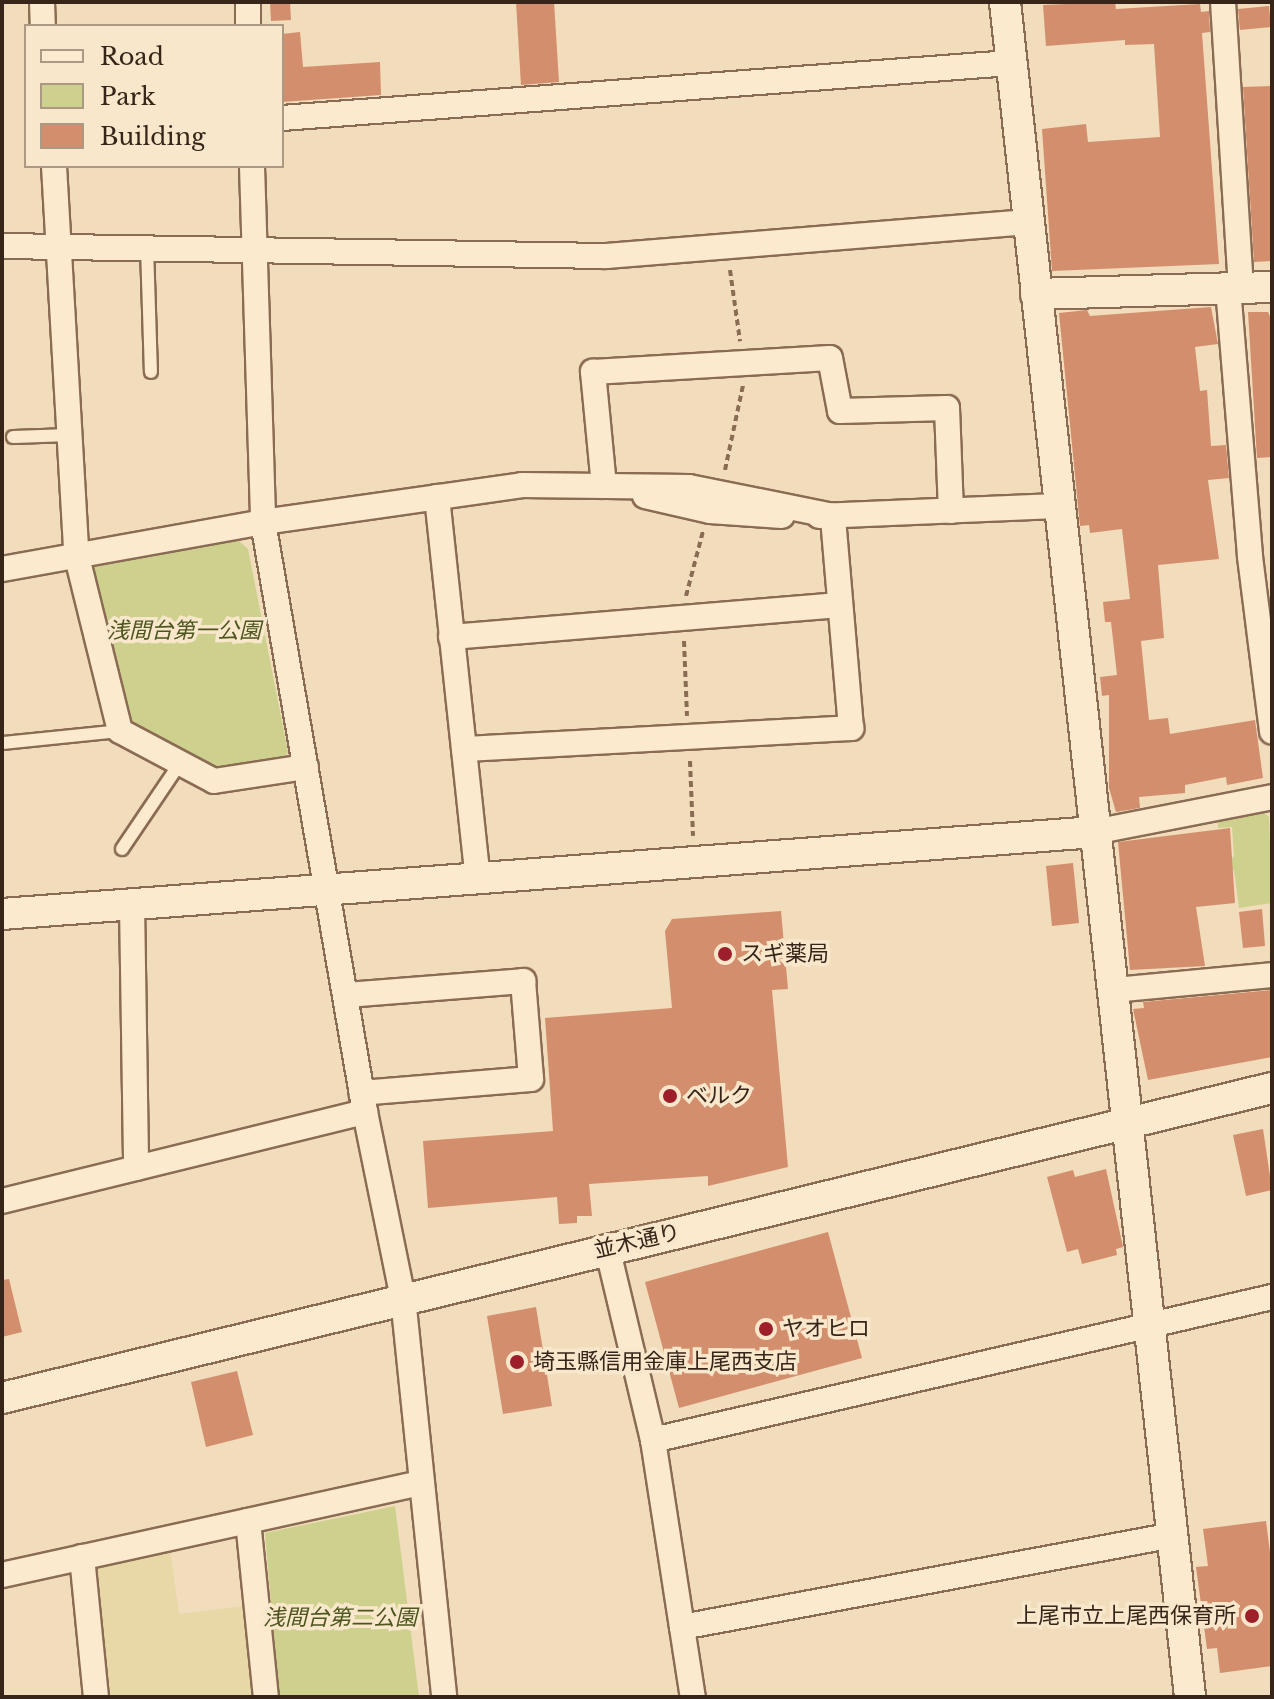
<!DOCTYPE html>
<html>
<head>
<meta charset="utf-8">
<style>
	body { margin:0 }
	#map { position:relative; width:1274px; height:1699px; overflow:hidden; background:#f1dcbb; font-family:"Libre Baskerville","Noto Sans JP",serif }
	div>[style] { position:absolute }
	.farmland>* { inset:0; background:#e8d7a7 }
	.green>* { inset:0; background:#ced08e }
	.building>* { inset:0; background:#d38e6d }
	.path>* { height:4px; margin-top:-2px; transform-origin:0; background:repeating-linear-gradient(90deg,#8a6b53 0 6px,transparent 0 10px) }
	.roads { filter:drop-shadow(2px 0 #8a6b53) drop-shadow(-2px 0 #8a6b53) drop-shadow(0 2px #8a6b53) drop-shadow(0 -2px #8a6b53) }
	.service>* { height:12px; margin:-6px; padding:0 6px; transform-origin:6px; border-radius:6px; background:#fceace }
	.minor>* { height:24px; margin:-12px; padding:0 12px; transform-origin:12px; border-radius:12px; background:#fceace }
	.tertiary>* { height:30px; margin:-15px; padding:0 15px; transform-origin:15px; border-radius:15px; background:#fceace }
	.dots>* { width:22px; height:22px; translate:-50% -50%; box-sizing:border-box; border:4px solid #f8e7cb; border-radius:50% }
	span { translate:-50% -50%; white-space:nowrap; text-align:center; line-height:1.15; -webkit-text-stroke:7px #f8e7cb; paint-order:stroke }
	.park-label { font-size:22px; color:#4d561e; font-style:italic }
	.poi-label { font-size:22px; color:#37251a }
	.left { translate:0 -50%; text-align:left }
	.right { translate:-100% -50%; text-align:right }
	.street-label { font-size:22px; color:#37251a }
	.frame { position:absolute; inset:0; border:4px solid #37251a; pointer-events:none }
	.legend { position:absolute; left:24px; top:24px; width:260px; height:144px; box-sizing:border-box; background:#f8e7cb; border:2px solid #ab9984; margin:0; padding:10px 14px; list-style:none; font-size:24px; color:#37251a }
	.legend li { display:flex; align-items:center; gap:16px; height:40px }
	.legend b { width:40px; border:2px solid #ab9984 }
</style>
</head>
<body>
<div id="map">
	<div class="farmland">
		<div style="clip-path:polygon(170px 1551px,179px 1614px,245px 1606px,255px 1697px,108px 1697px,96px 1573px,101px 1564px)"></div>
	</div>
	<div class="green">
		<div style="clip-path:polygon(238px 540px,248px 549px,288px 752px,278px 767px,215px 775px,124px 726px,89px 567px)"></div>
		<div style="clip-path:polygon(1262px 811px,1269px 817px,1272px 903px,1239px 908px,1234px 870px,1221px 871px,1234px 856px,1232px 827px,1218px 828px,1218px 819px)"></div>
		<div style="clip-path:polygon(395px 1506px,419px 1697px,279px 1697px,265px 1533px)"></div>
	</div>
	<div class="building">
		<div style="clip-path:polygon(270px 2px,290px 2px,291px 20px,271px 21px)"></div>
		<div style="clip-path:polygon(516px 2px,554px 2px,559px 82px,521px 85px)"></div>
		<div style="clip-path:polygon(1115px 2px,1116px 9px,1200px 4px,1201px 12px,1209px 11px,1210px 32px,1202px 33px,1219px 264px,1052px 271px,1042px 129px,1086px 124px,1088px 142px,1160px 137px,1154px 44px,1125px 45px,1125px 40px,1046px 46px,1043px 5px)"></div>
		<div style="clip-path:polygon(1269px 6px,1271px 27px,1240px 30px,1238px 9px)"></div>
		<div style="clip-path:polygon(300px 32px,303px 67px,380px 62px,381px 95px,282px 102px,282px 34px)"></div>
		<div style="clip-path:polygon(1272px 86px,1272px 261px,1254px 262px,1243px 87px)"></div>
		<div style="clip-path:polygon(1211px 307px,1218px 344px,1195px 347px,1200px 391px,1207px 390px,1211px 446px,1226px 445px,1229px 478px,1208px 480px,1219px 559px,1158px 565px,1164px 638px,1141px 641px,1149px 720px,1168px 718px,1170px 734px,1255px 720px,1263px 778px,1227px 785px,1226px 777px,1185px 785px,1185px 793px,1139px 797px,1140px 808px,1116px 812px,1109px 788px,1109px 695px,1102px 696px,1100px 677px,1117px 675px,1111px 622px,1105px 622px,1103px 602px,1130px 599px,1122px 529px,1090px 533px,1089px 525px,1080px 526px,1059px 313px,1087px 310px,1090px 316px)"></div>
		<div style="clip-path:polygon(1248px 312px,1268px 312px,1272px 321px,1272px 457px,1257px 458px)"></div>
		<div style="clip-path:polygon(1230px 828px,1235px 903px,1196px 907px,1205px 966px,1130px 970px,1118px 842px)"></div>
		<div style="clip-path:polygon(1073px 863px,1079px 923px,1052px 926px,1046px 866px)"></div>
		<div style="clip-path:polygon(1262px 909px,1265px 946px,1243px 948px,1239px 912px)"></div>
		<div style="clip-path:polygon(781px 911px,788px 989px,772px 990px,788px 1167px,708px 1186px,708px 1176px,589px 1184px,592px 1216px,577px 1216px,577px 1223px,559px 1224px,557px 1197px,428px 1208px,423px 1141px,553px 1131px,545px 1018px,672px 1008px,665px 931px,672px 919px)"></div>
		<div style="clip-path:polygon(1272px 990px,1272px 1057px,1148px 1080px,1133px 1009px,1144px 1008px,1143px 1002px)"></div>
		<div style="clip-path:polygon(1263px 1129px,1272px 1190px,1246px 1196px,1233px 1135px)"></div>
		<div style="clip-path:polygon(1106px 1169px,1123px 1247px,1116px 1249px,1117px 1255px,1082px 1264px,1078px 1249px,1067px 1252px,1047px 1177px,1073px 1170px,1075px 1177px)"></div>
		<div style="clip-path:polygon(828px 1232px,862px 1358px,679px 1408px,645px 1282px)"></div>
		<div style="clip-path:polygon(9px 1279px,22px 1332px,2px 1337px,2px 1280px)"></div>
		<div style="clip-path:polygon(536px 1307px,552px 1406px,503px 1414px,487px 1316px)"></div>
		<div style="clip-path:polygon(237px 1371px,253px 1435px,206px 1447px,191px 1382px)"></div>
		<div style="clip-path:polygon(1266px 1521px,1272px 1568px,1272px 1666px,1220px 1673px,1217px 1648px,1207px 1649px,1196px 1567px,1208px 1566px,1203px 1529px)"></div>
	</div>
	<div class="path">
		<div style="left:730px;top:270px;width:72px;rotate:82deg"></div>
		<div style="left:725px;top:470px;width:87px;rotate:-78deg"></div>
		<div style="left:686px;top:596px;width:67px;rotate:-75.3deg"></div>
		<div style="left:684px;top:641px;width:75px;rotate:87.7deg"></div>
		<div style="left:690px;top:761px;width:75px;rotate:87.7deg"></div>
	</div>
	<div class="roads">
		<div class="service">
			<div style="left:147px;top:247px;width:125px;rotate:88.2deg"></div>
			<div style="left:13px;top:437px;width:57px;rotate:-2deg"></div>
			<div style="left:2px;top:743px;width:119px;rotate:-5.8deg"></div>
			<div style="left:122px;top:849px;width:104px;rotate:-56deg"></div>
		</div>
		<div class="minor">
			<div style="left:42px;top:2px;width:24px;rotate:88deg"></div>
			<div style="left:248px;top:2px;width:24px;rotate:90deg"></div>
			<div style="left:1223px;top:2px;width:287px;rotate:86.4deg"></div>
			<div style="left:282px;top:118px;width:730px;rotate:-4.32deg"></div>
			<div style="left:54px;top:166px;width:388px;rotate:86.7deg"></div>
			<div style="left:76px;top:553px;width:183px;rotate:76.1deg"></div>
			<div style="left:120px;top:731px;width:106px;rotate:28deg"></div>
			<div style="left:214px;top:781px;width:93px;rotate:-8.7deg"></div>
			<div style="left:252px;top:166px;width:356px;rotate:88.2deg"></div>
			<div style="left:263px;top:522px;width:599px;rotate:80.19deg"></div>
			<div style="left:365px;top:1112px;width:190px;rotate:78.5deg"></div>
			<div style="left:403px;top:1298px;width:401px;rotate:84.1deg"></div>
			<div style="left:2px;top:246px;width:604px;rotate:0.95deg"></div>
			<div style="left:606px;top:256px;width:424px;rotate:-4.6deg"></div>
			<div style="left:1228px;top:288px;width:270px;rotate:85.3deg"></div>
			<div style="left:1250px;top:557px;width:176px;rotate:82.8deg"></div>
			<div style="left:604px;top:486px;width:115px;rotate:-95.5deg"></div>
			<div style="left:593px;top:372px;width:237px;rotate:-3.4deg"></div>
			<div style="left:830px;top:358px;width:54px;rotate:79.3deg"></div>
			<div style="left:840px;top:411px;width:107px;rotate:-1.6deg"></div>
			<div style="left:947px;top:408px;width:103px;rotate:87.8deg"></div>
			<div style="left:645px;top:496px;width:67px;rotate:13deg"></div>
			<div style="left:710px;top:511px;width:72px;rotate:4deg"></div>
			<div style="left:437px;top:497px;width:383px;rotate:83.9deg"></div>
			<div style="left:819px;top:516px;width:238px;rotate:-2.4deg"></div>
			<div style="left:2px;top:569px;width:265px;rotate:-10.2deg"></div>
			<div style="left:263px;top:522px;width:262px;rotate:-8.1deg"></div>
			<div style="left:522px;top:485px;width:167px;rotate:0.7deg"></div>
			<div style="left:689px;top:487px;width:147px;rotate:11.4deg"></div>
			<div style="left:451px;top:637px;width:390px;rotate:-4.7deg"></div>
			<div style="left:464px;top:749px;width:388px;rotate:-3.1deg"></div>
			<div style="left:851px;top:728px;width:213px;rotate:-94.9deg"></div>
			<div style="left:1094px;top:832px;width:181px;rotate:-11.1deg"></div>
			<div style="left:132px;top:904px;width:264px;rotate:89.1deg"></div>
			<div style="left:1114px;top:990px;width:159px;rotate:-5.4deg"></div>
			<div style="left:346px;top:995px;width:178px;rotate:-4.5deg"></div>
			<div style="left:523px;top:981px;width:98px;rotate:85.3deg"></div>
			<div style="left:531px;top:1079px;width:170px;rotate:175.3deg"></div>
			<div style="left:2px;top:1201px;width:374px;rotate:-13.8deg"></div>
			<div style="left:607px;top:1247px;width:198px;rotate:76.6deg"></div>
			<div style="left:653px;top:1440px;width:260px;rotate:81.2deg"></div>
			<div style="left:653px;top:1440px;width:635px;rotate:-13.01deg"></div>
			<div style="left:248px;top:1521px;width:177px;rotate:84.2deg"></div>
			<div style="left:82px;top:1557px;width:141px;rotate:84.3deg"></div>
			<div style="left:2px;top:1575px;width:428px;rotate:-12.4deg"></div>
			<div style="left:682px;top:1627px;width:499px;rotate:-10.6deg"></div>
		</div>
		<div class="tertiary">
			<div style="left:1005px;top:2px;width:1705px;rotate:83.77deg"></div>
			<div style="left:1036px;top:294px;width:236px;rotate:-1.7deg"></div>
			<div style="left:2px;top:914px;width:1095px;rotate:-4.29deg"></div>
			<div style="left:2px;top:1398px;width:1307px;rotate:-13.72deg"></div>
		</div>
	</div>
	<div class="dots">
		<div style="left:725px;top:954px;background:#9e1e2b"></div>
		<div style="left:670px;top:1096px;background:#9e1e2b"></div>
		<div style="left:766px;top:1329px;background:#9e1e2b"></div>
		<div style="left:517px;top:1362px;background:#9e1e2b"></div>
		<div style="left:1252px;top:1616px;background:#9e1e2b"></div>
	</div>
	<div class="park-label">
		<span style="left:184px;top:631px">浅間台第一公園</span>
		<span style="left:340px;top:1618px">浅間台第二公園</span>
	</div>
	<div class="poi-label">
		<span class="left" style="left:741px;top:954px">スギ薬局</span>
		<span class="left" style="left:686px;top:1096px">ベルク</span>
		<span class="left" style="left:782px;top:1329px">ヤオヒロ</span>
		<span class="left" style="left:533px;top:1362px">埼玉縣信用金庫上尾西支店</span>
		<span class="right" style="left:1236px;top:1616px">上尾市立上尾西保育所</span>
	</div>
	<div class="street-label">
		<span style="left:637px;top:1241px;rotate:-13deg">並木通り</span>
	</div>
	<div class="frame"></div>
	<ul class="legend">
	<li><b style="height:10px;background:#fceace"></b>Road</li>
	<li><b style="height:22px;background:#ced08e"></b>Park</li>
	<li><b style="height:22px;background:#d38e6d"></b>Building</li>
	</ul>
</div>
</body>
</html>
